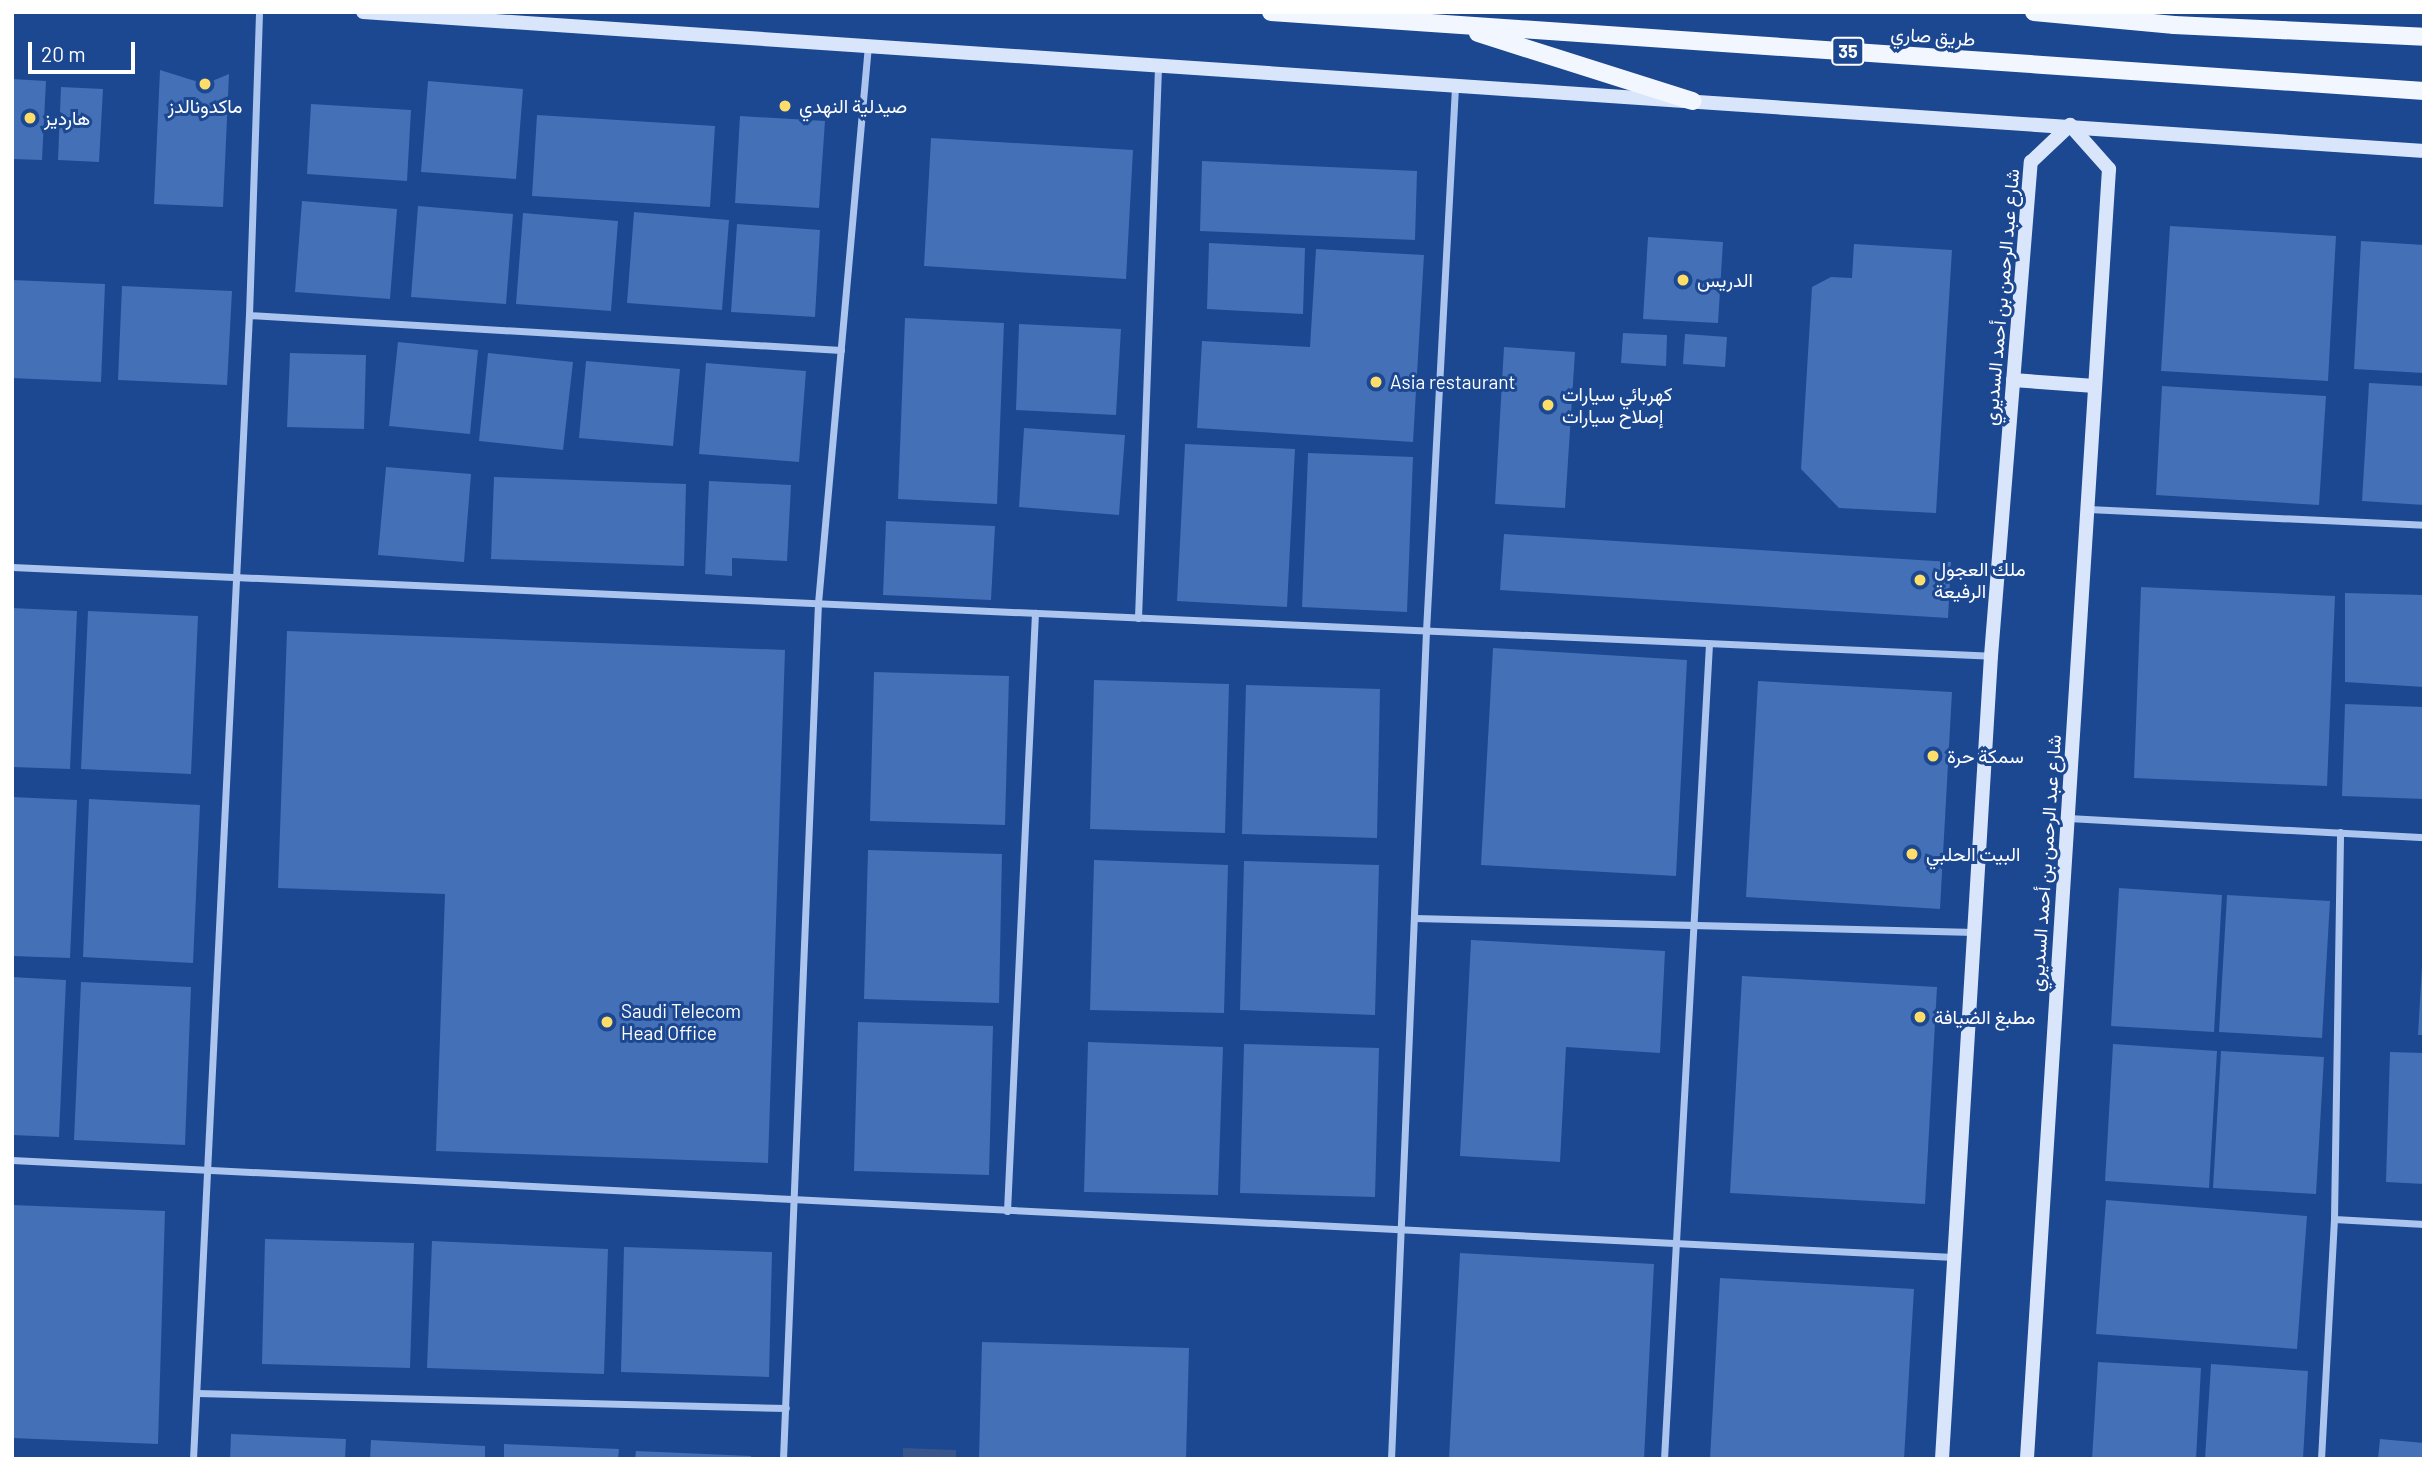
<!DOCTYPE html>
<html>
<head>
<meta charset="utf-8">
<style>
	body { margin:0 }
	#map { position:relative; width:2436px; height:1471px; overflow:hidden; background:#1c4791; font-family:Barlow,Vazirmatn,sans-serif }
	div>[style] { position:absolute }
	.water>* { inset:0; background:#37568c }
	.building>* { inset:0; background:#4470b8 }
	.street>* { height:7px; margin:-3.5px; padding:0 3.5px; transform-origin:3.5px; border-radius:3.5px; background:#abc5ee }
	.secondary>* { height:14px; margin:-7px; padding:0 7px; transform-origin:7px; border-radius:7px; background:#d8e5fa }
	.primary>* { height:18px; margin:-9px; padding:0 9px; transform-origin:9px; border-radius:9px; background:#f2f6ff }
	.dots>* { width:19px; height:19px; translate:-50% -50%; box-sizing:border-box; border:4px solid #1c4791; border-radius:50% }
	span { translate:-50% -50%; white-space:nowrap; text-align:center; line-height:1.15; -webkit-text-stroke:6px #1c4791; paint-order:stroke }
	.shield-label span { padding:2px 5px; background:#1c4791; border:2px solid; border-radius:5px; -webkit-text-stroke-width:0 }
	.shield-label { font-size:18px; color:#fff; font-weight:700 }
	.street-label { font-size:19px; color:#fff }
	.poi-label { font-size:19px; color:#fff }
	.left { translate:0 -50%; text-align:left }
	.frame { position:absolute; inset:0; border:14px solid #fff; pointer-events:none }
	.scale { position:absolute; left:28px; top:42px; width:107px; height:32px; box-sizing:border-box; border:4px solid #fff; border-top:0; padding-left:9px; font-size:21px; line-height:24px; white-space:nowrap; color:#fff; -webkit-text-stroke:5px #1c4791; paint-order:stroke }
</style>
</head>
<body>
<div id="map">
	<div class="water">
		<div style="clip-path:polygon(903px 1448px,956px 1450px,956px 1459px,903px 1459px)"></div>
	</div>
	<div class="building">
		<div style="clip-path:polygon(160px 70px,205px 84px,229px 74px,223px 207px,154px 204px)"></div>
		<div style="clip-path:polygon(12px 79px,46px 81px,42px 160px,12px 159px)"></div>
		<div style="clip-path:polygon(428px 81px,523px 89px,516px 179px,421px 172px)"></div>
		<div style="clip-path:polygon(61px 87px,103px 89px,99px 162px,58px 160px)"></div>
		<div style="clip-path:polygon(311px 104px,411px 110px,407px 181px,307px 174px)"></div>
		<div style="clip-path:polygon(537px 115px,715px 126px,710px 207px,532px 196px)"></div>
		<div style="clip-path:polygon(740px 116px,825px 121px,819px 208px,735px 203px)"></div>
		<div style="clip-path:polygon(931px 138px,1133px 150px,1126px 279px,924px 266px)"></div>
		<div style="clip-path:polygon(1202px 161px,1417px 171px,1415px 240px,1200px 231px)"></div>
		<div style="clip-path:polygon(302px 201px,397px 209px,390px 299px,295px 292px)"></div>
		<div style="clip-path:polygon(418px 206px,513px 214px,506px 304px,411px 297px)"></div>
		<div style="clip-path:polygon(634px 212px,729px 220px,722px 310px,627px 303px)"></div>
		<div style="clip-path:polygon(523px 213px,618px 221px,611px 311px,516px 304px)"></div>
		<div style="clip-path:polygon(737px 224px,820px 230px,815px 317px,731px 312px)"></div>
		<div style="clip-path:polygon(2170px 226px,2336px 236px,2328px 381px,2161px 371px)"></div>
		<div style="clip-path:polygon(1648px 237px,1723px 242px,1718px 323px,1643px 319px)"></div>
		<div style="clip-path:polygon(2361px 241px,2424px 245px,2424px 373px,2354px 369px)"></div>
		<div style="clip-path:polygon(1209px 243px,1305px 248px,1303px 314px,1207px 309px)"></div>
		<div style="clip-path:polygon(1854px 244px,1952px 250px,1936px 513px,1839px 508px,1801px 469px,1812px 287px,1831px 277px,1852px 278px)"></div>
		<div style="clip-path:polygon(1316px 249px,1424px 255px,1413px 442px,1197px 428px,1202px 341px,1310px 347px)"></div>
		<div style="clip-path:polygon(12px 280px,105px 284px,101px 382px,12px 378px)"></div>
		<div style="clip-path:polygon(122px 286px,232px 291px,227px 385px,118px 380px)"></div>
		<div style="clip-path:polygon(905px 318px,1004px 323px,997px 504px,898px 499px)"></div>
		<div style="clip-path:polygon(1019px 324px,1121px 329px,1116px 415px,1016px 410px)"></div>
		<div style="clip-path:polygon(1623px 333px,1667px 335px,1666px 366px,1621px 363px)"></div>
		<div style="clip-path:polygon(1685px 334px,1727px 337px,1725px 367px,1683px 364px)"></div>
		<div style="clip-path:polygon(398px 342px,478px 350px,470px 434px,389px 426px)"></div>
		<div style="clip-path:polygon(1504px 347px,1575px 352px,1565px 508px,1495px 504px)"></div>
		<div style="clip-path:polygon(290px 353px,366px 355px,364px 429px,287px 427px)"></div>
		<div style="clip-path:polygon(488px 353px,573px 362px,563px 450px,479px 441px)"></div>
		<div style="clip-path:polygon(586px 361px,680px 369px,673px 446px,579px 438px)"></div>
		<div style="clip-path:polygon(706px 363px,806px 371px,799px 462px,699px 454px)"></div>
		<div style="clip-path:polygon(2369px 383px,2424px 386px,2424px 505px,2362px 501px)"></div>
		<div style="clip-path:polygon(2162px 386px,2326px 396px,2319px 505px,2156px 495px)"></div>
		<div style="clip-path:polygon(1024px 428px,1125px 435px,1119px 515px,1019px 507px)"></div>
		<div style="clip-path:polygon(1185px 444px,1295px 449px,1287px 607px,1177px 601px)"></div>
		<div style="clip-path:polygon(1308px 453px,1413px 457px,1407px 612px,1302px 607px)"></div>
		<div style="clip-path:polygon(386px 467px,471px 474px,464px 562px,378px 555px)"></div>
		<div style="clip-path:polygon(494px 477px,686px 484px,684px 566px,491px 559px)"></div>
		<div style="clip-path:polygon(709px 481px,791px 485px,787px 561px,732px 558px,732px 576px,705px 574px)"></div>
		<div style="clip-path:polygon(886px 521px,995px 526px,991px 600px,883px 595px)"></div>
		<div style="clip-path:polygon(1504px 534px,1951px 562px,1948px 618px,1500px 590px)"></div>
		<div style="clip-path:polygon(2141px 587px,2335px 596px,2327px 786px,2134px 778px)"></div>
		<div style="clip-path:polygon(2345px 593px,2424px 595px,2424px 687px,2345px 682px)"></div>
		<div style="clip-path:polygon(12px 608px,77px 611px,70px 769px,12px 767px)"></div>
		<div style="clip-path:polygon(88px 611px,198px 616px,191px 774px,81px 769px)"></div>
		<div style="clip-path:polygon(287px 631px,785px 650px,768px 1163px,436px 1151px,445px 894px,278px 888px)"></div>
		<div style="clip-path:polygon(1493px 648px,1687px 660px,1676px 876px,1481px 865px)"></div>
		<div style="clip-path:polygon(874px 672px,1009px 676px,1005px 825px,870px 821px)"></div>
		<div style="clip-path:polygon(1094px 680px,1229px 684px,1225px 833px,1090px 829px)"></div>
		<div style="clip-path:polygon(1758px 681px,1952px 692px,1940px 909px,1746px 897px)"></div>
		<div style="clip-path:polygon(1246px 685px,1380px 689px,1377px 838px,1242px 834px)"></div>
		<div style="clip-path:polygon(2345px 704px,2424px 707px,2424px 799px,2342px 796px)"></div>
		<div style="clip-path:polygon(12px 797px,77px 800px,70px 958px,12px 956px)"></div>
		<div style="clip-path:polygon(89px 799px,200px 805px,193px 963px,83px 957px)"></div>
		<div style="clip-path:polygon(868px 850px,1002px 854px,999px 1003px,864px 999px)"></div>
		<div style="clip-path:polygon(1094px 860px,1228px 865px,1224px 1013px,1090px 1010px)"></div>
		<div style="clip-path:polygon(1244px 861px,1379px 865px,1375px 1015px,1240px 1010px)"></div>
		<div style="clip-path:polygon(2119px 888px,2222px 895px,2214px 1032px,2111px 1026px)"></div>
		<div style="clip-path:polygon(2227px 895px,2330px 901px,2322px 1038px,2219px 1032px)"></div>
		<div style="clip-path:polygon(1471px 940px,1665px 951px,1660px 1053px,1566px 1047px,1560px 1162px,1460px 1156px)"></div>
		<div style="clip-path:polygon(2422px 966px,2424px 966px,2424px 1035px,2418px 1035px)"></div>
		<div style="clip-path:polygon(1742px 976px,1937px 987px,1925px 1204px,1730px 1193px)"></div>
		<div style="clip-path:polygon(12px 977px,66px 980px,59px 1137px,12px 1135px)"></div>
		<div style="clip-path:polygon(81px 982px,191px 987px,185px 1145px,74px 1140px)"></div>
		<div style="clip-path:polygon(858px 1022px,993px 1026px,989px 1175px,854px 1171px)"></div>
		<div style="clip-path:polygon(1088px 1042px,1223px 1047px,1218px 1195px,1084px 1192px)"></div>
		<div style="clip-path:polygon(1244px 1044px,1379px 1048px,1375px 1197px,1240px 1193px)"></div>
		<div style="clip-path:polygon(2113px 1044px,2217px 1051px,2209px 1188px,2105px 1181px)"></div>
		<div style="clip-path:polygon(2221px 1051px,2324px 1057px,2316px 1194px,2213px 1188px)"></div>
		<div style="clip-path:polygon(2390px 1052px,2424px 1053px,2424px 1184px,2386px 1182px)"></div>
		<div style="clip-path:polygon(2106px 1200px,2307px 1216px,2297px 1349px,2096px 1334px)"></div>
		<div style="clip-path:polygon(12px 1205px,165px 1211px,158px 1444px,12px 1438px)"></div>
		<div style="clip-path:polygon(265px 1239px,414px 1243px,410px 1368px,262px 1364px)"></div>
		<div style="clip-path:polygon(432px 1241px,608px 1249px,604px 1374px,427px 1368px)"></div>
		<div style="clip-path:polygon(624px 1247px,772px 1252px,769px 1377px,621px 1372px)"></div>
		<div style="clip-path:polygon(1460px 1253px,1654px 1264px,1644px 1459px,1449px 1459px)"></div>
		<div style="clip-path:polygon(1720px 1278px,1914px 1289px,1904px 1459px,1710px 1459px)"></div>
		<div style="clip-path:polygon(982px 1342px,1189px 1348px,1186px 1459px,979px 1459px)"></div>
		<div style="clip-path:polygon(2098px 1362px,2201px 1368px,2196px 1459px,2092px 1459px)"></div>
		<div style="clip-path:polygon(2211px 1364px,2308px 1371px,2303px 1459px,2205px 1459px)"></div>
		<div style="clip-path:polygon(231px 1434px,346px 1439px,345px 1459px,230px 1459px)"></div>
		<div style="clip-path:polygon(2380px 1439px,2424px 1443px,2424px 1459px,2378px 1459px)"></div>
		<div style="clip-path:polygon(371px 1440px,485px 1446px,485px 1459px,370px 1459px)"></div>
		<div style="clip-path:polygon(504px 1444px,619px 1449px,618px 1459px,504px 1459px)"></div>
		<div style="clip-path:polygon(636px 1451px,751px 1456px,751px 1459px,635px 1459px)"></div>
	</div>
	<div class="street">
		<div style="left:249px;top:315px;width:593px;rotate:3.38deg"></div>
		<div style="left:2088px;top:509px;width:336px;rotate:2.7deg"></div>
		<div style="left:12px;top:567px;width:1981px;rotate:2.57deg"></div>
		<div style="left:1138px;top:618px;width:552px;rotate:-87.92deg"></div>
		<div style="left:2068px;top:818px;width:357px;rotate:3.1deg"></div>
		<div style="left:1414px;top:918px;width:560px;rotate:1.43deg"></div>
		<div style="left:12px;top:1160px;width:1944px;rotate:2.86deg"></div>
		<div style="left:1007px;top:1211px;width:599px;rotate:-87.32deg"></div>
		<div style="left:2334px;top:1219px;width:90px;rotate:3.2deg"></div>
		<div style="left:197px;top:1393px;width:589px;rotate:1.46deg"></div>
		<div style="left:193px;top:1459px;width:1145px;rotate:-87.2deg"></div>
		<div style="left:249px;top:315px;width:303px;rotate:-88.1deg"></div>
		<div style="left:783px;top:1459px;width:857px;rotate:-87.66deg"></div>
		<div style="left:818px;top:603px;width:560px;rotate:-84.88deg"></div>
		<div style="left:1391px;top:1459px;width:829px;rotate:-87.58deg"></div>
		<div style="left:1426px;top:631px;width:546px;rotate:-86.95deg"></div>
		<div style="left:1664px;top:1459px;width:816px;rotate:-86.84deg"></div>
		<div style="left:2321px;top:1459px;width:240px;rotate:-86.9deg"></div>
		<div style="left:2334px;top:1219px;width:387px;rotate:-89.1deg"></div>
	</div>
	<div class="secondary">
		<div style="left:363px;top:12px;width:2066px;rotate:3.86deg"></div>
		<div style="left:2013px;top:380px;width:82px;rotate:4.2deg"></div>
		<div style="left:1942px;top:1459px;width:804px;rotate:-86.51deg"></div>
		<div style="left:1991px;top:656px;width:496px;rotate:-85.4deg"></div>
		<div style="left:2031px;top:162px;width:54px;rotate:-43.5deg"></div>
		<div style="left:2070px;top:125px;width:59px;rotate:48.4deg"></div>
		<div style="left:2109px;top:169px;width:1293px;rotate:93.64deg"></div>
	</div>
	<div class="primary">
		<div style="left:1271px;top:12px;width:1156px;rotate:3.92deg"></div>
		<div style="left:2034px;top:12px;width:141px;rotate:5.3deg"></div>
		<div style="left:2174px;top:25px;width:250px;rotate:2.7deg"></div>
		<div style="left:1478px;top:33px;width:225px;rotate:17.6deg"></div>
	</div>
	<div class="dots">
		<div style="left:205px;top:84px;background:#fedd69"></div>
		<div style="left:785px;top:106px;background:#fedd69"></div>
		<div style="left:30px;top:118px;background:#fedd69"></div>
		<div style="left:1683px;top:280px;background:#fedd69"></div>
		<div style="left:1376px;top:382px;background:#fedd69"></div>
		<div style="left:1548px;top:405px;background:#fedd69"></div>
		<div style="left:1920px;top:580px;background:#fedd69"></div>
		<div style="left:1933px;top:756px;background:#fedd69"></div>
		<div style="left:1912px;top:854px;background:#fedd69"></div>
		<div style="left:1920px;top:1017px;background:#fedd69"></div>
		<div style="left:607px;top:1022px;background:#fedd69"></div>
	</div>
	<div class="shield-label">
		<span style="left:1848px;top:51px">35</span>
	</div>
	<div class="street-label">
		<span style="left:1933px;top:36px;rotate:4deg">طريق صاري</span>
		<span style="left:2001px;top:297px;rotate:-85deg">شارع عبد الرحمن بن أحمد السديري</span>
		<span style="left:2045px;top:863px;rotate:-86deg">شارع عبد الرحمن بن أحمد السديري</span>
	</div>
	<div class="poi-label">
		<span style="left:205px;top:106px">ماكدونالدز</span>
		<span class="left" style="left:799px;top:106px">صيدلية النهدي</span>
		<span class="left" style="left:44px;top:118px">هارديز</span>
		<span class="left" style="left:1697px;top:280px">الدريس</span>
		<span class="left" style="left:1390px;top:382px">Asia restaurant</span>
		<span class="left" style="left:1562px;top:405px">كهربائي سيارات<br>إصلاح سيارات</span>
		<span class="left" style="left:1934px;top:580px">ملك العجول<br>الرفيعة</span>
		<span class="left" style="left:1947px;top:756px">سمكة حرة</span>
		<span class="left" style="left:1926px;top:854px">البيت الحلبي</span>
		<span class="left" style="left:621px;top:1022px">Saudi Telecom<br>Head Office</span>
		<span class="left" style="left:1934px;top:1017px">مطبغ الضيافة</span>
	</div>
	<div class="frame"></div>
	<div class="scale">20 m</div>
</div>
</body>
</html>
